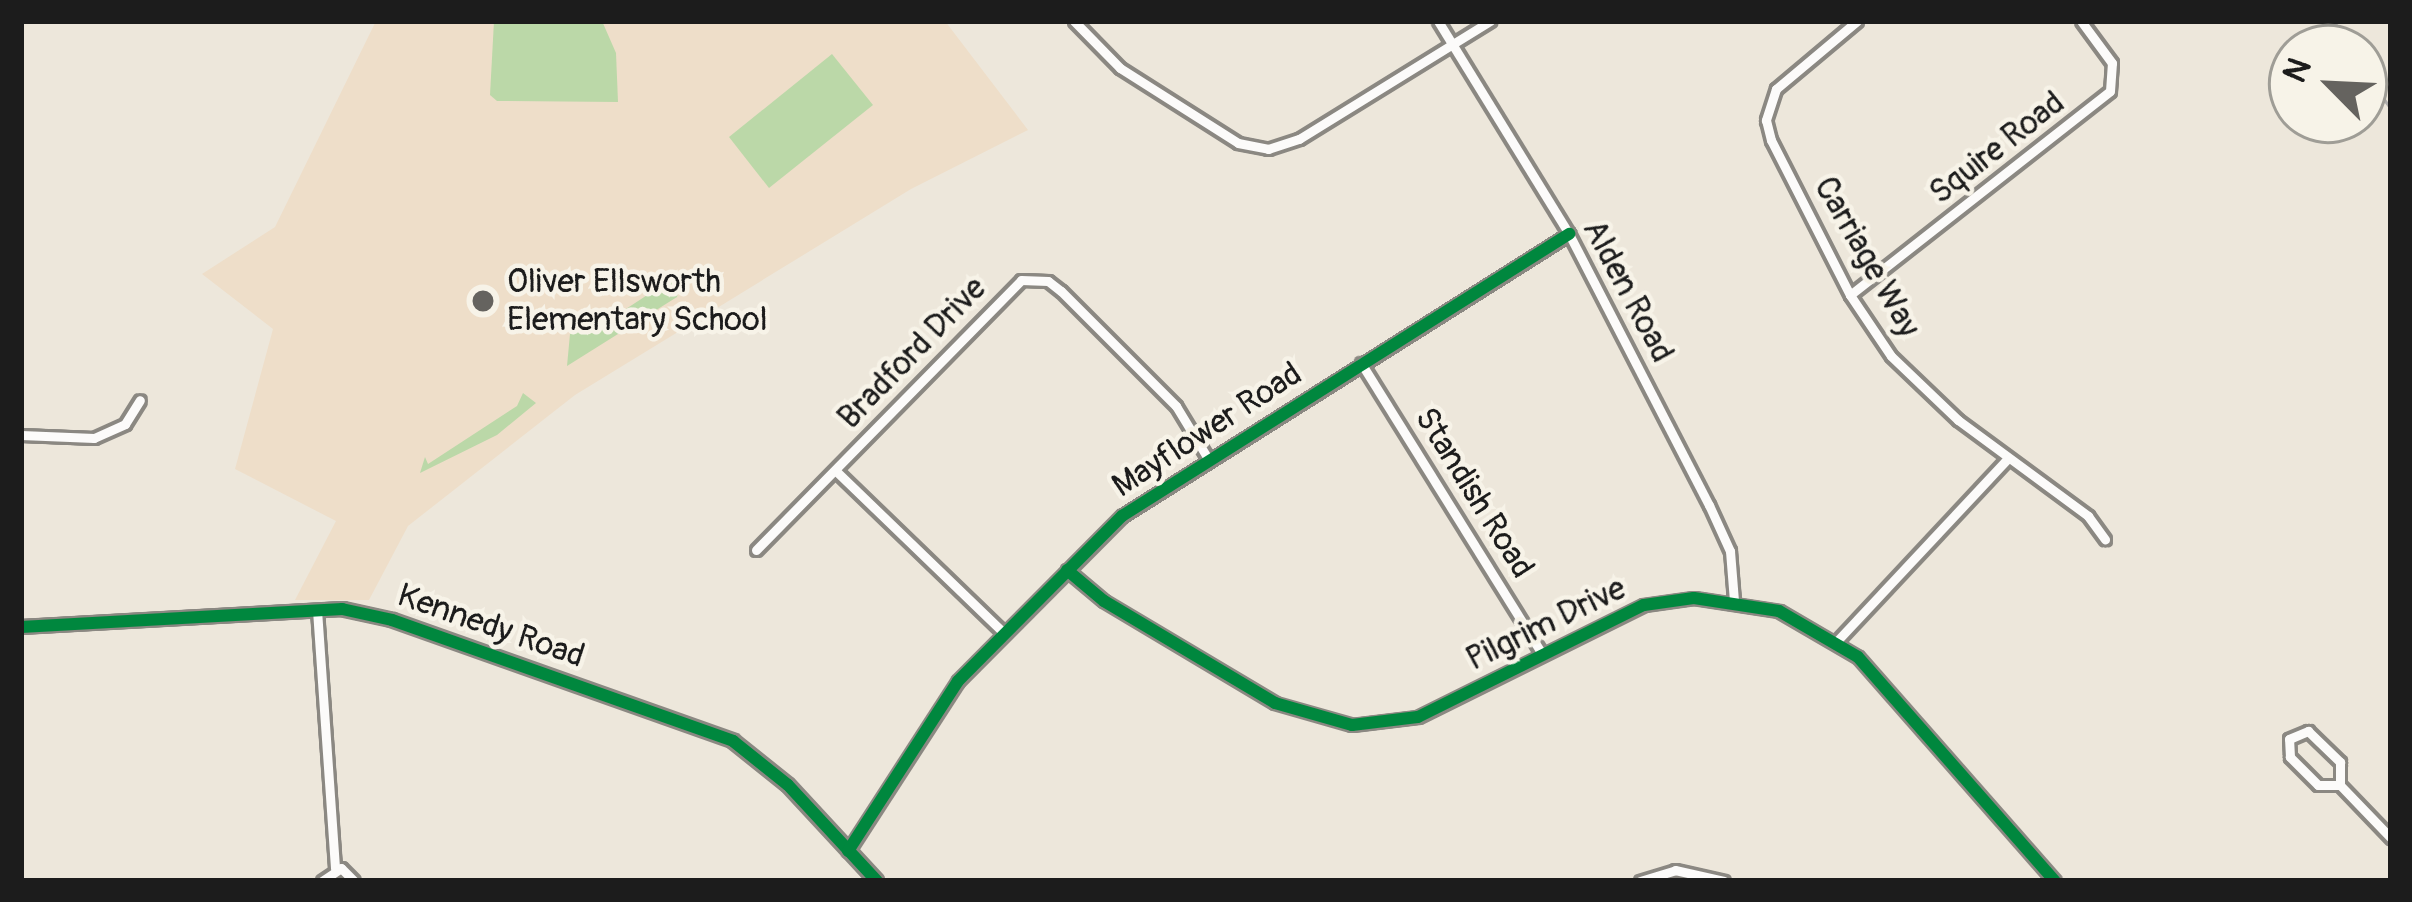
<!DOCTYPE html>
<html>
<head>
<meta charset="utf-8">
<style>
	body { margin:0 }
	#map { position:relative; width:2412px; height:902px; overflow:hidden; background:#ede7db; font-family:Pangolin,sans-serif }
	div>[style] { position:absolute }
	.built>* { inset:0; background:#eedec9 }
	.green>* { inset:0; background:#bbd8a8 }
	.roads { filter:drop-shadow(3px 0 #8b8882) drop-shadow(-3px 0 #8b8882) drop-shadow(0 3px #8b8882) drop-shadow(0 -3px #8b8882) }
	.minor>* { height:9px; margin:-4.5px; padding:0 4.5px; transform-origin:4.5px; border-radius:4.5px; background:#fcfbfa }
	.tertiary>* { height:10px; margin:-5px; padding:0 5px; transform-origin:5px; border-radius:5px; background:#fcfbfa }
	.rail>* { height:3px; margin:-1.5px; padding:0 1.5px; transform-origin:1.5px; border-radius:1.5px; background:#afaeac }
	.cycleway>* { height:12px; margin:-6px; padding:0 6px; transform-origin:6px; border-radius:6px; background:#00873e }
	.dots>* { width:33px; height:33px; translate:-50% -50%; box-sizing:border-box; border:6px solid #f7f3e8; border-radius:50% }
	span { translate:-50% -50%; white-space:nowrap; text-align:center; line-height:1.15; -webkit-text-stroke:9px #f7f3e8; paint-order:stroke }
	.street-label { font-size:33px; color:#1c1c1c }
	.poi-label { font-size:33px; color:#1c1c1c }
	.left { translate:0 -50%; text-align:left }
	.frame { position:absolute; inset:0; border:24px solid #1c1c1c; pointer-events:none }
	.north { position:absolute; left:2268px; top:24px; width:120px; height:120px; box-sizing:border-box; background:#f7f3e8; border:3px solid #9f9d96; border-radius:50%; rotate:294deg; font-size:33px; font-weight:700; line-height:48px; text-align:center; color:#1c1c1c }
	.north::after { content:''; display:block; margin:auto; width:42px; height:54px; background:#65635f; clip-path:polygon(50% 0,100% 100%,50% 72%,0 100%) }
</style>
</head>
<body>
<div id="map">
	<div class="built">
		<div style="clip-path:polygon(376px 21px,945px 21px,1028px 130px,911px 189px,575px 395px,408px 526px,369px 600px,295px 600px,336px 521px,235px 469px,273px 329px,202px 274px,275px 227px)"></div>
	</div>
	<div class="green">
		<div style="clip-path:polygon(494px 21px,602px 21px,616px 53px,618px 102px,497px 101px,490px 95px)"></div>
		<div style="clip-path:polygon(832px 54px,873px 105px,769px 188px,729px 137px)"></div>
		<div style="clip-path:polygon(663px 275px,681px 281px,677px 297px,567px 366px,570px 334px,601px 314px,603px 324px,661px 286px)"></div>
		<div style="clip-path:polygon(523px 393px,536px 403px,497px 435px,420px 473px,425px 457px,428px 464px,517px 406px)"></div>
	</div>
	<div class="roads">
		<div class="minor">
			<div style="left:1074px;top:21px;width:66px;rotate:45.6deg"></div>
			<div style="left:1120px;top:68px;width:140px;rotate:32.4deg"></div>
			<div style="left:1238px;top:143px;width:31px;rotate:11deg"></div>
			<div style="left:1268px;top:149px;width:33px;rotate:-18deg"></div>
			<div style="left:1299px;top:139px;width:225px;rotate:-31.7deg"></div>
			<div style="left:1438px;top:21px;width:250px;rotate:58.4deg"></div>
			<div style="left:1569px;top:234px;width:305px;rotate:62.7deg"></div>
			<div style="left:1709px;top:505px;width:51px;rotate:65.5deg"></div>
			<div style="left:1730px;top:551px;width:50px;rotate:85.4deg"></div>
			<div style="left:1857px;top:21px;width:106px;rotate:140deg"></div>
			<div style="left:1776px;top:89px;width:33px;rotate:108deg"></div>
			<div style="left:1766px;top:120px;width:21px;rotate:76deg"></div>
			<div style="left:1771px;top:140px;width:174px;rotate:63deg"></div>
			<div style="left:1850px;top:295px;width:73px;rotate:56.1deg"></div>
			<div style="left:1891px;top:356px;width:93px;rotate:43.7deg"></div>
			<div style="left:1958px;top:420px;width:162px;rotate:36.4deg"></div>
			<div style="left:2088px;top:516px;width:29px;rotate:54deg"></div>
			<div style="left:1850px;top:295px;width:330px;rotate:-38.1deg"></div>
			<div style="left:2110px;top:91px;width:28px;rotate:-86deg"></div>
			<div style="left:2112px;top:63px;width:52px;rotate:-126.4deg"></div>
			<div style="left:1361px;top:363px;width:339px;rotate:58.1deg"></div>
			<div style="left:21px;top:435px;width:73px;rotate:2.4deg"></div>
			<div style="left:94px;top:438px;width:34px;rotate:-24deg"></div>
			<div style="left:125px;top:424px;width:28px;rotate:-58deg"></div>
			<div style="left:836px;top:471px;width:233px;rotate:44deg"></div>
			<div style="left:756px;top:550px;width:378px;rotate:-45.5deg"></div>
			<div style="left:1021px;top:280px;width:27px;rotate:2deg"></div>
			<div style="left:1048px;top:281px;width:16px;rotate:38deg"></div>
			<div style="left:1061px;top:291px;width:163px;rotate:45deg"></div>
			<div style="left:1176px;top:406px;width:60px;rotate:58.7deg"></div>
			<div style="left:1067px;top:570px;width:48px;rotate:40deg"></div>
			<div style="left:1104px;top:601px;width:199px;rotate:30.8deg"></div>
			<div style="left:1275px;top:703px;width:80px;rotate:15.9deg"></div>
			<div style="left:1352px;top:725px;width:66px;rotate:-6.9deg"></div>
			<div style="left:1418px;top:717px;width:252px;rotate:-26.4deg"></div>
			<div style="left:1644px;top:605px;width:50px;rotate:-8deg"></div>
			<div style="left:1694px;top:598px;width:86px;rotate:8.7deg"></div>
			<div style="left:1779px;top:611px;width:91px;rotate:30.2deg"></div>
			<div style="left:1858px;top:657px;width:298px;rotate:48.7deg"></div>
			<div style="left:317px;top:610px;width:259px;rotate:86deg"></div>
			<div style="left:1837px;top:641px;width:250px;rotate:-46.9deg"></div>
			<div style="left:2308px;top:731px;width:45px;rotate:44.1deg"></div>
			<div style="left:2340px;top:762px;width:23px;rotate:90deg"></div>
			<div style="left:2340px;top:785px;width:22px;rotate:180deg"></div>
			<div style="left:2318px;top:785px;width:40px;rotate:-135deg"></div>
			<div style="left:2290px;top:757px;width:18px;rotate:-93deg"></div>
			<div style="left:2289px;top:739px;width:21px;rotate:-23deg"></div>
			<div style="left:2340px;top:785px;width:74px;rotate:46.1deg"></div>
			<div style="left:848px;top:851px;width:202px;rotate:-57.1deg"></div>
			<div style="left:958px;top:681px;width:233px;rotate:-45.2deg"></div>
			<div style="left:1122px;top:516px;width:529px;rotate:-32.25deg"></div>
			<div style="left:322px;top:881px;width:23px;rotate:-34deg"></div>
			<div style="left:341px;top:868px;width:18px;rotate:45deg"></div>
			<div style="left:1640px;top:881px;width:37px;rotate:-17deg"></div>
			<div style="left:1675px;top:870px;width:50px;rotate:12.7deg"></div>
		</div>
		<div class="tertiary">
			<div style="left:21px;top:627px;width:322px;rotate:-3.2deg"></div>
			<div style="left:342px;top:609px;width:51px;rotate:12.4deg"></div>
			<div style="left:392px;top:620px;width:362px;rotate:19.5deg"></div>
			<div style="left:733px;top:741px;width:70px;rotate:38.7deg"></div>
			<div style="left:788px;top:785px;width:131px;rotate:47.2deg"></div>
		</div>
	</div>
	<div class="rail">
		<div style="left:2333px;top:21px;width:34px;rotate:53deg"></div>
		<div style="left:2364px;top:72px;width:46px;rotate:53.9deg"></div>
	</div>
	<div class="cycleway">
		<div style="left:1067px;top:570px;width:48px;rotate:40deg"></div>
		<div style="left:1104px;top:601px;width:199px;rotate:30.8deg"></div>
		<div style="left:1275px;top:703px;width:80px;rotate:15.9deg"></div>
		<div style="left:1352px;top:725px;width:66px;rotate:-6.9deg"></div>
		<div style="left:1418px;top:717px;width:252px;rotate:-26.4deg"></div>
		<div style="left:1644px;top:605px;width:50px;rotate:-8deg"></div>
		<div style="left:1694px;top:598px;width:86px;rotate:8.7deg"></div>
		<div style="left:1779px;top:611px;width:91px;rotate:30.2deg"></div>
		<div style="left:1858px;top:657px;width:298px;rotate:48.7deg"></div>
		<div style="left:21px;top:627px;width:322px;rotate:-3.2deg"></div>
		<div style="left:342px;top:609px;width:51px;rotate:12.4deg"></div>
		<div style="left:392px;top:620px;width:362px;rotate:19.5deg"></div>
		<div style="left:733px;top:741px;width:70px;rotate:38.7deg"></div>
		<div style="left:788px;top:785px;width:131px;rotate:47.2deg"></div>
		<div style="left:848px;top:851px;width:202px;rotate:-57.1deg"></div>
		<div style="left:958px;top:681px;width:233px;rotate:-45.2deg"></div>
		<div style="left:1122px;top:516px;width:529px;rotate:-32.25deg"></div>
	</div>
	<div class="dots">
		<div style="left:483px;top:301px;background:#65635f"></div>
	</div>
	<div class="street-label">
		<span style="left:1997px;top:148px;rotate:-38deg">Squire Road</span>
		<span style="left:1867px;top:257px;rotate:60deg">Carriage Way</span>
		<span style="left:1628px;top:291px;rotate:62deg">Alden Road</span>
		<span style="left:912px;top:353px;rotate:-46deg">Bradford Drive</span>
		<span style="left:1207px;top:430px;rotate:-33deg">Mayflower Road</span>
		<span style="left:1474px;top:493px;rotate:58deg">Standish Road</span>
		<span style="left:1546px;top:624px;rotate:-26deg">Pilgrim Drive</span>
		<span style="left:491px;top:626px;rotate:19deg">Kennedy Road</span>
	</div>
	<div class="poi-label">
		<span class="left" style="left:507px;top:301px">Oliver Ellsworth<br>Elementary School</span>
	</div>
	<div class="frame"></div>
	<div class="north">N</div>
</div>
</body>
</html>
